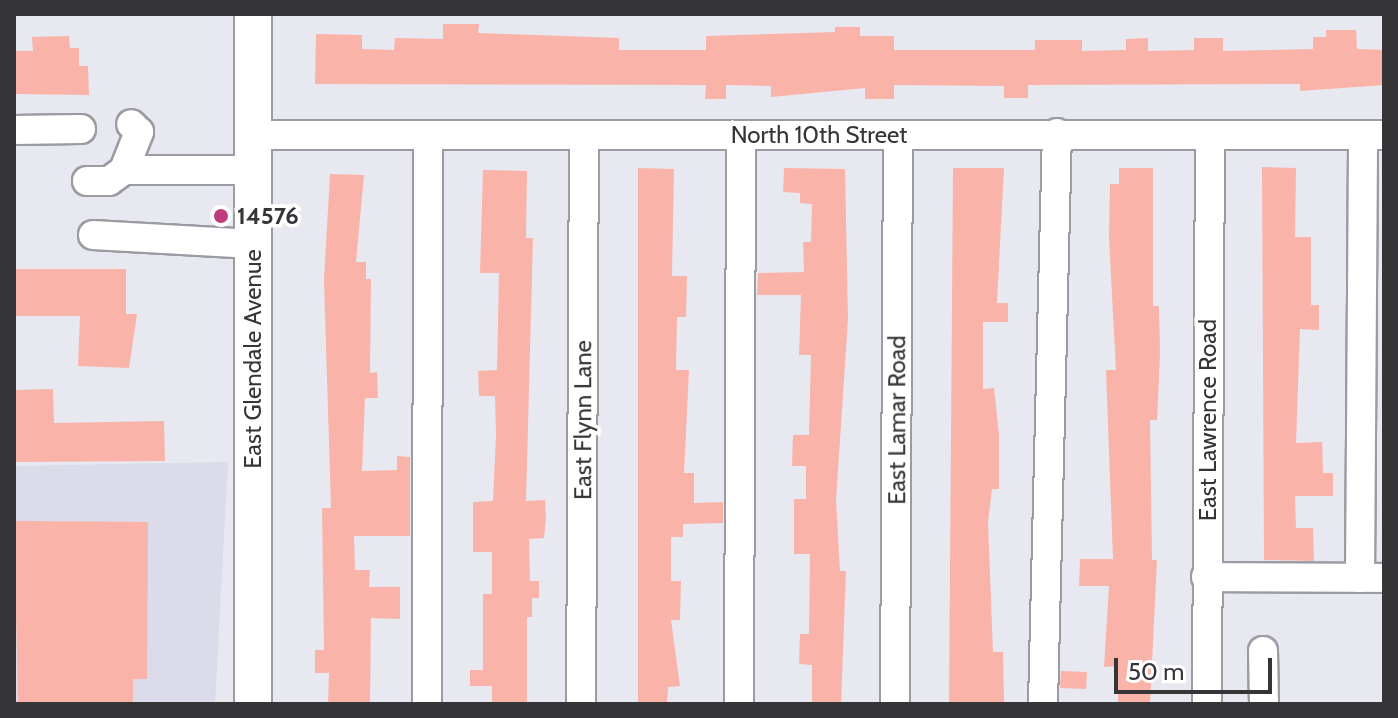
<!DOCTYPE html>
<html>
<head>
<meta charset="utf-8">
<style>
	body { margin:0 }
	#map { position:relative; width:1398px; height:718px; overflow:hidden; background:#e8e8f1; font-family:Cabin,sans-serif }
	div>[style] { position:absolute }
	.built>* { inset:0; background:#dbdbe9 }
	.building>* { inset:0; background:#fab3a8 }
	.roads { filter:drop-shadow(2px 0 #9b9ba3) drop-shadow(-2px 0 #9b9ba3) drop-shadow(0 2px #9b9ba3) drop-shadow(0 -2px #9b9ba3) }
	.minor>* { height:28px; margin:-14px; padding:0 14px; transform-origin:14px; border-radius:14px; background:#fff }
	.major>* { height:36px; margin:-18px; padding:0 18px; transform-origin:18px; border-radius:18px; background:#fff }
	.dots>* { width:22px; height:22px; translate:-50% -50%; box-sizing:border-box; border:4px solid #fff; border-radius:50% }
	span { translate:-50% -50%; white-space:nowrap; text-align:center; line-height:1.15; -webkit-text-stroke:7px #fff; paint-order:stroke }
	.street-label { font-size:24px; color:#353538 }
	.poi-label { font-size:24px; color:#353538; font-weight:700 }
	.left { translate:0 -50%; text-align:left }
	.frame { position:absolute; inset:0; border:16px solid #353538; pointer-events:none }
	.scale { position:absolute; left:1114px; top:658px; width:158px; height:36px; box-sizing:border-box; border:4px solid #353538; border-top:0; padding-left:10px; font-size:24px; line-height:28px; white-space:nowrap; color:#353538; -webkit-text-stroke:6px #fff; paint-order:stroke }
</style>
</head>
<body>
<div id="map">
	<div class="built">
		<div style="clip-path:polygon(228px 462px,215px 704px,14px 704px,14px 466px)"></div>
	</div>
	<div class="building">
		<div style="clip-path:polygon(443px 24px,479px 24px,478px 33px,619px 38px,619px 50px,706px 50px,706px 36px,835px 32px,835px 27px,860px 27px,860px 36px,894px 36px,894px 50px,1035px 50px,1035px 40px,1082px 40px,1082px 51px,1126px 50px,1126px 39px,1148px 38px,1148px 51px,1194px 50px,1194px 38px,1223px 38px,1223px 51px,1313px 49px,1313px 37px,1326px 37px,1326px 30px,1356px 30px,1357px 49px,1384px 50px,1384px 85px,1300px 91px,1300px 84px,1028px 85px,1028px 98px,1004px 98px,1004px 86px,894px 85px,894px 99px,865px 99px,865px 88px,771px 97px,771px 86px,726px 85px,726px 99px,705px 99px,706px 85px,315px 84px,316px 34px,362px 35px,362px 49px,394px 50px,395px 38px,443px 39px)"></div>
		<div style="clip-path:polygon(69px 36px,70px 48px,79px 48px,79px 66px,88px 66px,89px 95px,14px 94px,14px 51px,33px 51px,32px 37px)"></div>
		<div style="clip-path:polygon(1262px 167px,1296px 168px,1295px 237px,1311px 237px,1311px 305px,1319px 305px,1319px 330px,1300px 329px,1296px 443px,1322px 442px,1323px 473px,1333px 473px,1333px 496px,1295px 496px,1296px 528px,1313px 528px,1314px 561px,1264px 560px)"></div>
		<div style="clip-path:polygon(638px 168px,674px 169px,672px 276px,687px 276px,686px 317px,677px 317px,676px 370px,689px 370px,684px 473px,694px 473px,694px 503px,723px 502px,723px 523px,683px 524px,683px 537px,671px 537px,671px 581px,681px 581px,680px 620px,671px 620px,680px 686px,668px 687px,667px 704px,638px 704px)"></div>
		<div style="clip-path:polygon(784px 168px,845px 169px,848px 319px,836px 500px,840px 571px,846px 571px,841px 704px,812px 704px,812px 665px,799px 664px,800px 634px,809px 634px,810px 554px,794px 554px,794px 499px,806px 499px,806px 466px,792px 466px,793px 435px,809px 435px,811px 355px,799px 355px,801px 295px,757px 295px,758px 273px,804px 272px,803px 242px,811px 242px,812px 204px,800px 203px,800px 193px,783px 192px)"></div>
		<div style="clip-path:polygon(953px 168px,1004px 168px,997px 303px,1008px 303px,1008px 322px,983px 322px,983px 389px,994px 388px,999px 435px,999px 489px,992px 489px,988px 522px,993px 652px,1003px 652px,1004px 704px,949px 704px)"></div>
		<div style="clip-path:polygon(1119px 168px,1153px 168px,1153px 306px,1159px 306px,1160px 354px,1157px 420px,1150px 420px,1152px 560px,1157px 560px,1150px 704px,1118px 704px,1118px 666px,1104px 667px,1109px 586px,1079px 586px,1080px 559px,1113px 559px,1106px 370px,1116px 370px,1109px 238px,1110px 184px,1119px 184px)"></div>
		<div style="clip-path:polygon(483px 170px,527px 171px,526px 238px,533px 238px,526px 501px,545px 500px,546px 518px,544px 538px,529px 539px,530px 581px,539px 581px,539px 598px,532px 598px,532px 617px,527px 617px,527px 704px,492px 704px,492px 686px,470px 686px,470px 670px,483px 670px,483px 594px,492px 594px,492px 552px,473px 552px,473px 502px,493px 501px,496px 435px,495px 396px,479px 396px,478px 371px,497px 370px,499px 273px,480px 273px)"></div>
		<div style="clip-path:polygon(330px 174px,364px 175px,356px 262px,366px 262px,366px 279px,371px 279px,370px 373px,377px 372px,378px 398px,365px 398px,362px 471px,397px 470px,397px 456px,410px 457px,410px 536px,354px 536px,355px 570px,370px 570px,369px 587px,400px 587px,400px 619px,371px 618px,370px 704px,328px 704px,329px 673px,315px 673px,315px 650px,324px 650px,322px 508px,331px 508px,324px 281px)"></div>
		<div style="clip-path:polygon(16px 269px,126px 269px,126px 314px,137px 314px,129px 368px,78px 366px,80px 316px,16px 316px)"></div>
		<div style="clip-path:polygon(53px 389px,54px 423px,164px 421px,165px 461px,14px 462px,14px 390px)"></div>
		<div style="clip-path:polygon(14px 521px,148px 522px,147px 679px,133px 679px,133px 704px,18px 704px)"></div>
		<div style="clip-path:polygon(1061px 671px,1087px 672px,1086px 689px,1060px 688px)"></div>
	</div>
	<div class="roads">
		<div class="minor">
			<div style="left:14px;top:130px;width:67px;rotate:-0.9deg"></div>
			<div style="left:253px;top:135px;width:1131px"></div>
			<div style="left:124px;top:170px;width:41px;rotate:-68.5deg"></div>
			<div style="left:139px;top:132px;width:11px;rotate:-135deg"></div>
			<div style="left:87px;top:181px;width:22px"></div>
			<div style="left:109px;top:181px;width:19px;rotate:-36deg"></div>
			<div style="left:124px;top:170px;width:129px"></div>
			<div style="left:93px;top:235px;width:160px;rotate:3.2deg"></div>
			<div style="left:1206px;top:577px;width:178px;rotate:0.3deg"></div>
			<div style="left:1360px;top:578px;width:443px;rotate:-89.6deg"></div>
			<div style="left:1263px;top:651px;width:53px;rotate:88.9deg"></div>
			<div style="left:427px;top:704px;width:568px;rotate:-89.9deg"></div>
			<div style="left:581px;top:704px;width:568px;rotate:-89.7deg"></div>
			<div style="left:739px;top:704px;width:569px;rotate:-89.8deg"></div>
			<div style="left:895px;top:704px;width:569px;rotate:-89.7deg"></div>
			<div style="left:1043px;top:704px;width:571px;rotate:-88.6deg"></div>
			<div style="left:1207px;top:704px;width:569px;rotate:-89.7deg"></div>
		</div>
		<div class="major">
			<div style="left:253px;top:704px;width:690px;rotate:-90deg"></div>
		</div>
	</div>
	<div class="dots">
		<div style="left:221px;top:216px;background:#c13b7e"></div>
	</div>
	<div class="street-label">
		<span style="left:819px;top:135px">North 10th Street</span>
		<span style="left:253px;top:359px;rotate:-90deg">East Glendale Avenue</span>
		<span style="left:583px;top:420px;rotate:-90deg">East Flynn Lane</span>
		<span style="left:897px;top:420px;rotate:-90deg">East Lamar Road</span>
		<span style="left:1208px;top:420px;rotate:-90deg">East Lawrence Road</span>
	</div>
	<div class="poi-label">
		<span class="left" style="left:237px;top:216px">14576</span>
	</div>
	<div class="frame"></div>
	<div class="scale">50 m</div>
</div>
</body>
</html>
